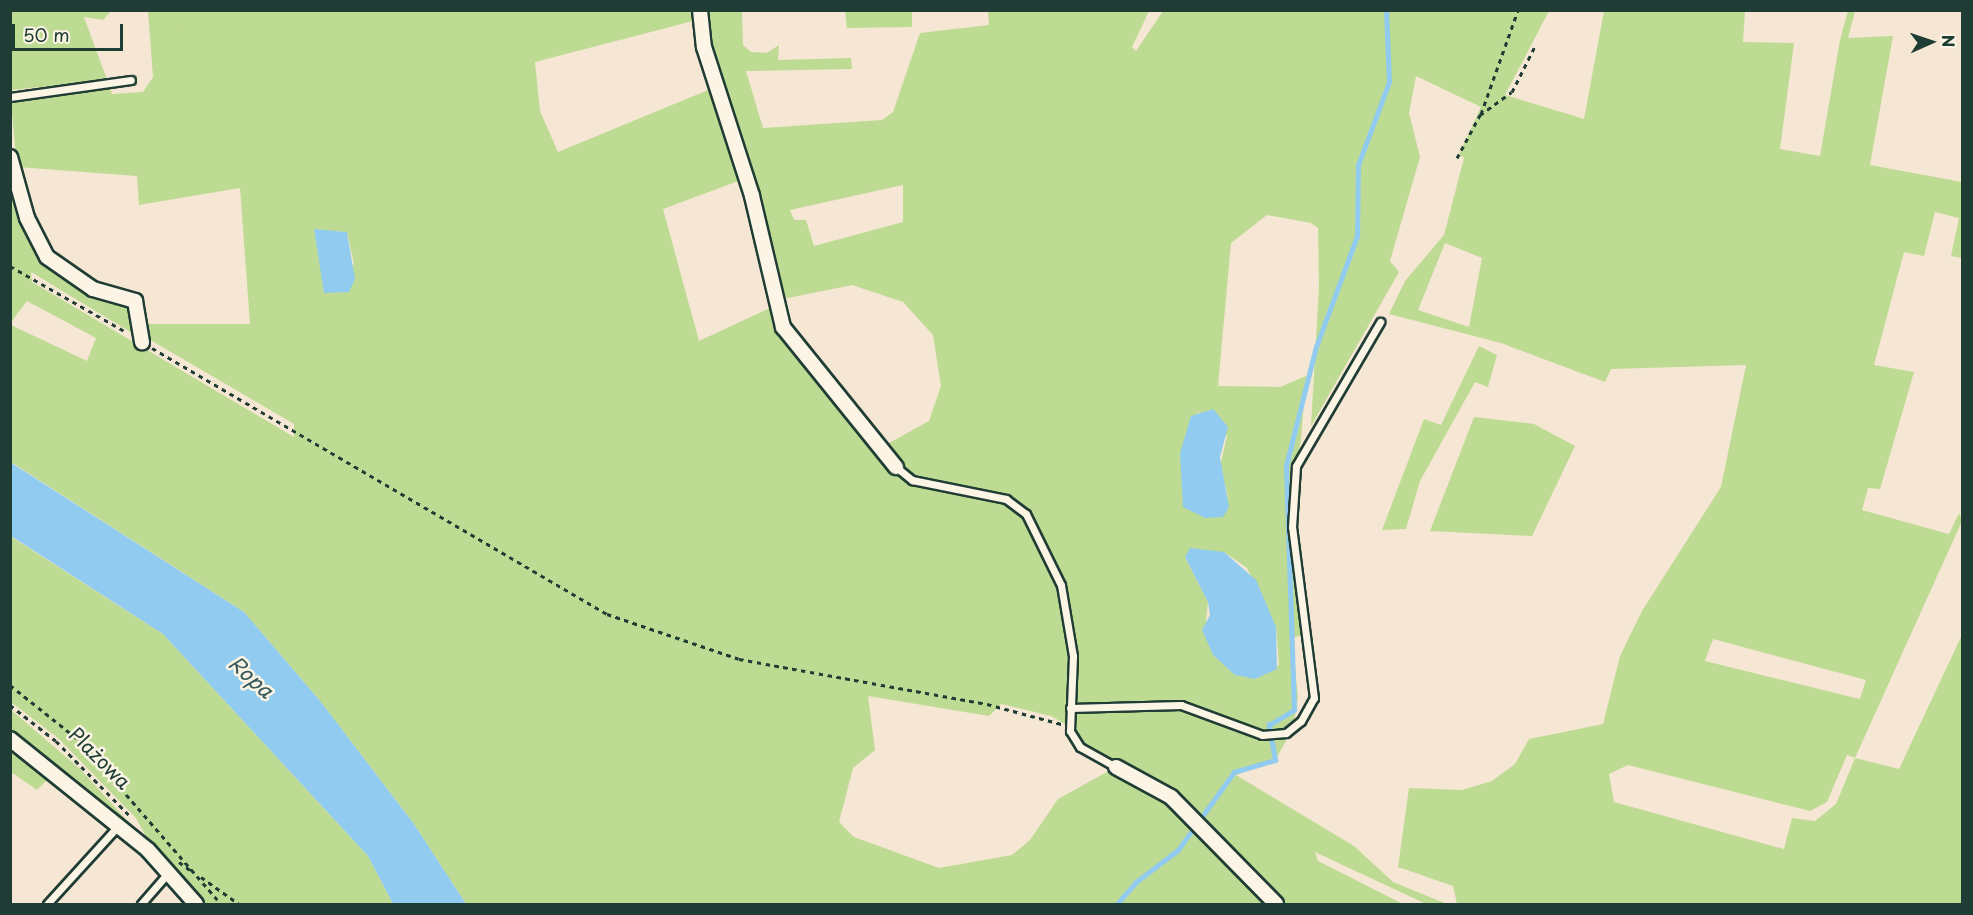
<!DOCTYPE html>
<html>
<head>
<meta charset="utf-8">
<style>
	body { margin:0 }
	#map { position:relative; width:1973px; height:915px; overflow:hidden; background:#f6e6d4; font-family:"Playpen Sans",sans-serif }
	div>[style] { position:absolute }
	.green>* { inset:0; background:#bedb93 }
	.water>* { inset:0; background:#91cbf0 }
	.stream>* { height:4.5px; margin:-2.25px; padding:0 2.25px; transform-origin:2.25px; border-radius:2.25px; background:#91cbf0 }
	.path>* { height:3px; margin-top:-1.5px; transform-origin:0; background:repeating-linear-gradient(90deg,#1f3d34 0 4.5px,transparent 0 9px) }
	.roads { filter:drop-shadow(2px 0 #1f3d34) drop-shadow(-2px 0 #1f3d34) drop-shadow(0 2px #1f3d34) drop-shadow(0 -2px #1f3d34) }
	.lane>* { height:7px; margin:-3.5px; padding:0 3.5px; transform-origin:3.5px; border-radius:3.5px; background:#fcf5e5 }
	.street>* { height:14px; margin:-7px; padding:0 7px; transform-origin:7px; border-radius:7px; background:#fcf5e5 }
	span { translate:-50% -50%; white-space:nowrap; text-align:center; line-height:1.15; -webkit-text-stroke:5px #fcf5e5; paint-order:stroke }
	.street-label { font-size:20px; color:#1f3d34 }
	.water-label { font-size:21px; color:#36595a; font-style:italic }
	.frame { position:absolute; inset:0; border:12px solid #1f3d34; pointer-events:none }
	.north { position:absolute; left:1901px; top:12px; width:60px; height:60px; -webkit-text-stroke:4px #fcf5e5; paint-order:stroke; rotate:87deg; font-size:16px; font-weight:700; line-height:24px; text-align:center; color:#1f3d34 }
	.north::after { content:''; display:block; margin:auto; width:21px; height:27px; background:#1f3d34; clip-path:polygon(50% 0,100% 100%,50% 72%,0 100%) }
	.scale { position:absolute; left:12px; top:24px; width:111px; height:27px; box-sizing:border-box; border:3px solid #1f3d34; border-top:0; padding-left:8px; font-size:18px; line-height:21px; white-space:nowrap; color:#1f3d34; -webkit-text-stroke:4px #fcf5e5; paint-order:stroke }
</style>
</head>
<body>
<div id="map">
	<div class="green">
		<div style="clip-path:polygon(10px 11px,111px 11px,103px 20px,84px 17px,107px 80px,11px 90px)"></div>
		<div style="clip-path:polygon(evenodd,148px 11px,697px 11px,697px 20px,535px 62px,540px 111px,558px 152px,713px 88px,741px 180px,663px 209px,699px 341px,770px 308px,781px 333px,880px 448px,929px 421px,941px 386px,933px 335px,903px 302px,852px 285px,788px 298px,782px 294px,754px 173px,708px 44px,705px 11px,742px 11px,743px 45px,751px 52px,767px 53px,779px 45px,778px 60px,851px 58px,852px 69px,746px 71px,763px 128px,882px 120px,893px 112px,920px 33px,989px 25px,988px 11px,1149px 11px,1132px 47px,1136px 51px,1163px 11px,1549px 11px,1505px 95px,1584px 119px,1604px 11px,1745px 11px,1743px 42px,1794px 43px,1780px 149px,1820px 156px,1840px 40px,1848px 11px,1855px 11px,1848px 38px,1893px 36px,1870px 165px,1962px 182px,1962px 258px,1951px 256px,1959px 218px,1935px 212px,1924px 256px,1904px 252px,1874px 365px,1914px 372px,1880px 489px,1868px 488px,1862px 510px,1949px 534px,1959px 513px,1962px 521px,1855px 758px,1899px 769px,1962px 635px,1962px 904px,1457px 904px,1453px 886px,1398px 867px,1409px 788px,1462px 790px,1492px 781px,1515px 764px,1529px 739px,1603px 724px,1620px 656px,1642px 611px,1721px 487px,1746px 365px,1611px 369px,1605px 382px,1501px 343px,1389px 314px,1405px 281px,1444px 235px,1464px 158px,1459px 154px,1481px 107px,1416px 76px,1409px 113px,1420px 157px,1390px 261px,1399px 272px,1311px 426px,1319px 287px,1318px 228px,1311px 223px,1267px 215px,1231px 243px,1218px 386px,1280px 387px,1306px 376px,1301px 440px,1287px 506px,1302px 635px,1292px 638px,1298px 697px,1293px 728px,1276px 759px,1236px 775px,1354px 846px,1393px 882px,1447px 904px,1426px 904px,1315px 852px,1318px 861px,1403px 904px,466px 904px,414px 824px,321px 702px,244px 612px,11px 462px,11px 325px,87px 361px,96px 338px,27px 301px,11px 322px,10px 182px,25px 236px,38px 257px,92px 293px,132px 306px,137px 336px,31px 272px,32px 282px,294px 437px,294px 424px,147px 338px,146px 324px,250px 324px,240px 188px,139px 205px,137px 176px,17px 167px,11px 103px,110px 88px,112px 94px,143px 92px,153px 77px,148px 11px,903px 185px,903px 222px,814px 246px,806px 220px,794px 220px,790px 210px,903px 185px,148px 11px,332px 231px,347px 232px,354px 264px,324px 292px,321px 270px,332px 231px,148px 11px,1445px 243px,1482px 258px,1469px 327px,1418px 310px,1445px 243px,148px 11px,1197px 411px,1227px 436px,1220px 466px,1229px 500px,1197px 411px,148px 11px,1224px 552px,1247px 568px,1276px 627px,1279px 665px,1255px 679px,1206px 621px,1208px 602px,1185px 557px,1224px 552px,148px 11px,1713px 639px,1866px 680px,1860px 699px,1705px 661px,1713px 639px,148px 11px,868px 696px,989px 716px,1001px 704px,1051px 716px,1065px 724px,1076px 743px,1116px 767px,1058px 799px,1030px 840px,1012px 855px,939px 868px,854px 837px,839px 822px,853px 768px,875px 750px,868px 696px,148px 11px,1847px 755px,1855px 758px,1836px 804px,1815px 821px,1792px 818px,1784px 849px,1614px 802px,1609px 774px,1628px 765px,1810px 811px,1827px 802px,1847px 755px)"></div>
		<div style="clip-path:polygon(845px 11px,912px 11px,912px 27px,847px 28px)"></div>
		<div style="clip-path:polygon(1479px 346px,1497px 355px,1488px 387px,1475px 382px,1420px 481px,1406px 529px,1382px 530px,1424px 419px,1441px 425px)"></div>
		<div style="clip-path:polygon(1474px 417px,1534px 424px,1575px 446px,1532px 536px,1430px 531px)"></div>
		<div style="clip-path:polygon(10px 536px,163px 634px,368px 856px,393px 904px,201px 904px,150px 844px,136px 818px,58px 738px,11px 702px)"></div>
		<div style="clip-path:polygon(10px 709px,80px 769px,137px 831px,11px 734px)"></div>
		<div style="clip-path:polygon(10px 744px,70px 795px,48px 779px,37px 790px,11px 772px)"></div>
	</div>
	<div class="water">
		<div style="clip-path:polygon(314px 229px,347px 232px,355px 279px,349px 292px,324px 293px)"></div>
		<div style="clip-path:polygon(1213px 409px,1228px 427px,1220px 457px,1229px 507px,1223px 517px,1205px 518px,1183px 507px,1180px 453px,1191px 416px)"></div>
		<div style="clip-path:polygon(10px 462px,244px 612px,321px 702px,414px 824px,466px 904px,393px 904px,368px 856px,163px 634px,11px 536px)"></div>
		<div style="clip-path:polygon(1190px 548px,1224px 552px,1256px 580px,1276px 627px,1277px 669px,1255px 679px,1235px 675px,1213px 655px,1202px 630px,1210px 615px,1208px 602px,1185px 557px)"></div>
	</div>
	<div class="stream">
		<div style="left:1117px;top:904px;width:29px;rotate:-49deg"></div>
		<div style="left:1136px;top:882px;width:53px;rotate:-37.3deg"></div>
		<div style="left:1178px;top:850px;width:96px;rotate:-54.3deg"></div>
		<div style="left:1234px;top:772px;width:43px;rotate:-16.3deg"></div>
		<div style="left:1275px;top:760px;width:36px;rotate:-100deg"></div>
		<div style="left:1269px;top:725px;width:29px;rotate:-31deg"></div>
		<div style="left:1294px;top:710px;width:244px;rotate:-91.9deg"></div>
		<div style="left:1286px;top:466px;width:123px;rotate:-75.9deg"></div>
		<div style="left:1316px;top:347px;width:118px;rotate:-69.7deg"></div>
		<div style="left:1357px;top:236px;width:71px;rotate:-89.2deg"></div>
		<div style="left:1358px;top:165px;width:89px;rotate:-69.5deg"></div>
		<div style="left:1389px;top:82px;width:72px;rotate:-92.4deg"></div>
	</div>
	<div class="path">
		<div style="left:1481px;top:114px;width:110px;rotate:-70.4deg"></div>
		<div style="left:1457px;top:158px;width:49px;rotate:-61.9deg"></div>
		<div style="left:1480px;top:115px;width:39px;rotate:-36deg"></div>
		<div style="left:1512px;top:92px;width:51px;rotate:-63.4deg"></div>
		<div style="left:10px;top:266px;width:133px;rotate:29.6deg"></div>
		<div style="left:152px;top:348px;width:527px;rotate:30.31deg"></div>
		<div style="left:607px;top:614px;width:139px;rotate:18.8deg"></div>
		<div style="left:739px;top:659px;width:252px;rotate:10.3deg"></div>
		<div style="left:987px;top:704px;width:77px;rotate:15.1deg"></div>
		<div style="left:10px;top:685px;width:88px;rotate:38.6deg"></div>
		<div style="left:79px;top:740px;width:217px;rotate:49.1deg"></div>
		<div style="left:10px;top:705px;width:58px;rotate:38deg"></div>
		<div style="left:56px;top:741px;width:105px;rotate:45.4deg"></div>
		<div style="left:179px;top:862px;width:17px;rotate:36deg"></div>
		<div style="left:201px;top:877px;width:47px;rotate:35.4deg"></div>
	</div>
	<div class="roads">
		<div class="lane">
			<div style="left:10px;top:97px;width:122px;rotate:-8deg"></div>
			<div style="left:896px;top:467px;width:21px;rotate:39deg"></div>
			<div style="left:912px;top:480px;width:96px;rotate:11.4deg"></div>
			<div style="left:1006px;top:499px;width:25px;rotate:37deg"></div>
			<div style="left:1026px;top:514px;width:79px;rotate:63.8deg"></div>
			<div style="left:1061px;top:585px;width:72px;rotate:80.4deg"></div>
			<div style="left:1073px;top:656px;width:75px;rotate:92.3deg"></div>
			<div style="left:1070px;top:731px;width:19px;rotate:58deg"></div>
			<div style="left:1080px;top:747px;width:41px;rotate:29.1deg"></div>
			<div style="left:1070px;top:708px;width:111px;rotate:-1.5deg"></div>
			<div style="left:1181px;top:705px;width:86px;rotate:20.3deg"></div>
			<div style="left:1262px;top:735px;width:24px;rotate:-5deg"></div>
			<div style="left:1286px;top:733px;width:19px;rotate:-39deg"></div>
			<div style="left:1301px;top:721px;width:26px;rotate:-61deg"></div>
			<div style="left:1314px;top:698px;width:172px;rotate:-97.3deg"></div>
			<div style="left:1292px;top:527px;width:61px;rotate:-86.2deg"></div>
			<div style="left:1296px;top:466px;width:167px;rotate:-59.7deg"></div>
			<div style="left:47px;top:904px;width:105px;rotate:-47.7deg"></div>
			<div style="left:141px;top:904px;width:41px;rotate:-48.9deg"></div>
		</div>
		<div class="street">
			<div style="left:700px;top:10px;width:37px;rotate:84deg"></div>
			<div style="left:704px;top:47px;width:157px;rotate:72.1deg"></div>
			<div style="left:752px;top:196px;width:135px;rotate:76.7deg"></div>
			<div style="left:783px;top:327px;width:180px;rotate:51.1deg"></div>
			<div style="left:10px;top:157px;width:63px;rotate:74.4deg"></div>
			<div style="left:27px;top:218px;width:44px;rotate:62.9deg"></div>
			<div style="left:47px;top:257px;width:56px;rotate:34.8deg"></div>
			<div style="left:93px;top:289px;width:44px;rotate:15.9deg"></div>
			<div style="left:135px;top:301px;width:42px;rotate:80.3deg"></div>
			<div style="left:10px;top:739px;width:177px;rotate:38.8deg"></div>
			<div style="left:148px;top:850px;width:72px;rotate:48.4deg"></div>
			<div style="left:1116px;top:767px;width:63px;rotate:28.6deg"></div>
			<div style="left:1171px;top:797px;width:150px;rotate:45.5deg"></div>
		</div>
	</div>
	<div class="street-label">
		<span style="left:100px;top:758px;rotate:45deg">Plażowa</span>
	</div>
	<div class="water-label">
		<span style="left:252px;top:676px;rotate:42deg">Ropa</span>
	</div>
	<div class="frame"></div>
	<div class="north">N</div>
	<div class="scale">50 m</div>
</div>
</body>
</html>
